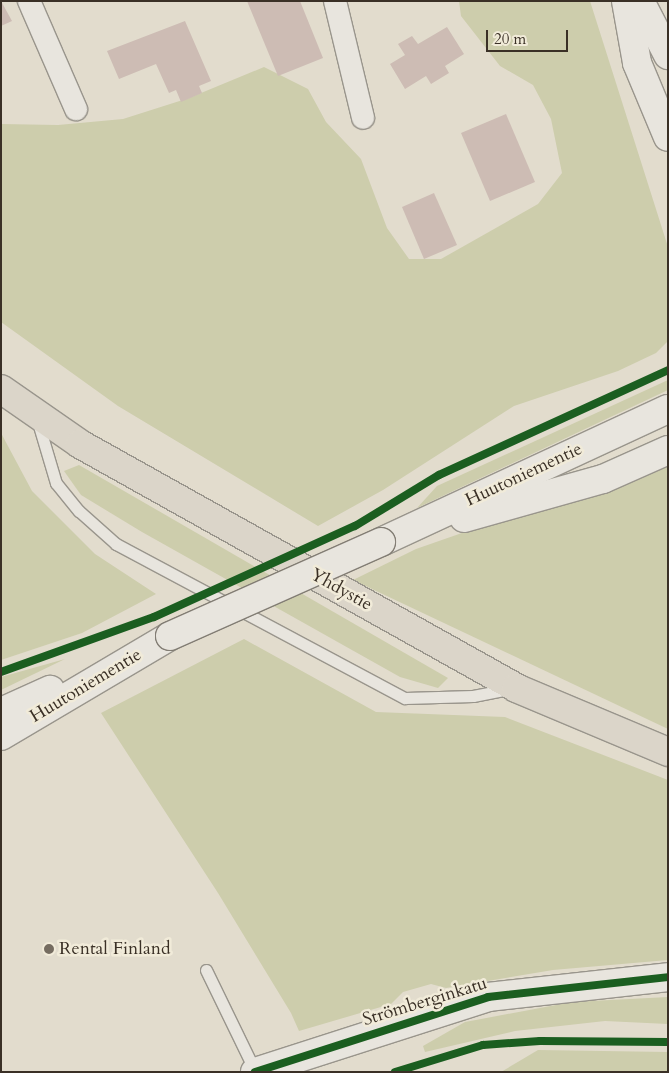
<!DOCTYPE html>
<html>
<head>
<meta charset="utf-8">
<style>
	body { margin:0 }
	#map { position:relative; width:669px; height:1073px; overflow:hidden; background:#e2dccd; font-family:Cardo,serif }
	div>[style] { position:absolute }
	.green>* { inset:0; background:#cdcdac }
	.building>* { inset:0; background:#cdbcb4 }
	.roads { filter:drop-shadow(1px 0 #99958c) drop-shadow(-1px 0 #99958c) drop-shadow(0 1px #99958c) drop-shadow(0 -1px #99958c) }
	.service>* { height:11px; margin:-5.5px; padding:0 5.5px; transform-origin:5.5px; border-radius:5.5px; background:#e8e5de }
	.minor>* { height:22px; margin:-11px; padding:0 11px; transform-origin:11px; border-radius:11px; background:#e8e5de }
	.tertiary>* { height:28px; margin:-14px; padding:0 14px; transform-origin:14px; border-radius:14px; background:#e8e5de }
	.secondary>* { height:28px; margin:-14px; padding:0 14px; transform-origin:14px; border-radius:14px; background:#e8e5de }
	.trunk>* { height:28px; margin:-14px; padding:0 14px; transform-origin:14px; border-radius:14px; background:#dbd5c9 }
	.bridges { filter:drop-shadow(1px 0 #827d74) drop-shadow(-1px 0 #827d74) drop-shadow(0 1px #827d74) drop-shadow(0 -1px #827d74) }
	.secondary-bridge>* { height:28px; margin:-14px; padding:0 14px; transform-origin:14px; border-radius:14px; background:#e8e5de }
	.cycleway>* { height:8px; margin:-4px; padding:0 4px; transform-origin:4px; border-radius:4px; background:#1b5e20 }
	.dots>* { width:14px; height:14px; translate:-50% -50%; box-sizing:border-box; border:2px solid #f1ebd9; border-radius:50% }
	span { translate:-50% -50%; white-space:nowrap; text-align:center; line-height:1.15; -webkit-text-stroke:5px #f1ebd9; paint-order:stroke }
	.street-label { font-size:18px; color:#3a3026 }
	.poi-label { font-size:18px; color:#3a3026 }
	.left { translate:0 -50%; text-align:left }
	.frame { position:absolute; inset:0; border:2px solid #3a3026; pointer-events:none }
	.scale { position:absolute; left:486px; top:30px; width:82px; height:22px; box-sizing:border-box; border:2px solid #3a3026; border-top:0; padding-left:6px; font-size:15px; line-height:18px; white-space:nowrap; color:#3a3026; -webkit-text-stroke:4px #f1ebd9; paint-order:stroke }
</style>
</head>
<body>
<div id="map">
	<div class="green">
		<div style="clip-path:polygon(459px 1px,590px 1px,668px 247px,668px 341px,656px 353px,618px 371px,514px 406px,383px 490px,318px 526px,118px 406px,1px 322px,1px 124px,58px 125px,123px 119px,189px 98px,264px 67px,308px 89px,326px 122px,361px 159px,387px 228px,409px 259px,441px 259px,538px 204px,562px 173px,551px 119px,533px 85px,500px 66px,461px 16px)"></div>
		<div style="clip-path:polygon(668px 380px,668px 390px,417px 508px,437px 486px)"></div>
		<div style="clip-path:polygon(1px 433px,32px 491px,95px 554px,156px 594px,82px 633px,1px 660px)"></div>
		<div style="clip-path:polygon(668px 461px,668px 729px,353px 580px,416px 549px)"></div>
		<div style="clip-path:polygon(79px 465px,448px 678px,438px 688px,400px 677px,142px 532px,81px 495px,64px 471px)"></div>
		<div style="clip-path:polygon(244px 639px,376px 712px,505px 717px,668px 780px,668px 960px,553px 970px,446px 988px,431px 984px,403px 992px,391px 1004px,299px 1031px,291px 1013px,218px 893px,101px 713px)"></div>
		<div style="clip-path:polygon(65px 659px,1px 690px,1px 677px)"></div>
		<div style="clip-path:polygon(668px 997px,668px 1024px,605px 1021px,515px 1031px,425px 1052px,423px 1046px,465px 1022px,572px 1002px)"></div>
		<div style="clip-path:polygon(538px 1050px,668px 1052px,668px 1072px,501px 1072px)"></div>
	</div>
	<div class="building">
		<div style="clip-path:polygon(1px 1px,12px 21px,1px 26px)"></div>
		<div style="clip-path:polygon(247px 1px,300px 1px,323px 58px,278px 76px)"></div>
		<div style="clip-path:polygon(185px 21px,211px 81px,199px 86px,202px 93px,181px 102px,176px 90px,169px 93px,156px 64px,119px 79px,107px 51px)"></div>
		<div style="clip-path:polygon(447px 27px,464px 54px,445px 66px,449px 73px,431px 84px,426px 76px,405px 89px,390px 64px,405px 55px,398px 44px,412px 36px,418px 44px)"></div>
		<div style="clip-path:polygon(506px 114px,535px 182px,490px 201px,461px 133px)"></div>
		<div style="clip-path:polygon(434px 193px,457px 245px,424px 259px,402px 207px)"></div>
	</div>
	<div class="roads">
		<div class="service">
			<div style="left:37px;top:419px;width:67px;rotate:73.5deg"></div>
			<div style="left:56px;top:483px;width:36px;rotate:51deg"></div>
			<div style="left:79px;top:511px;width:50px;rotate:41.7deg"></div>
			<div style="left:116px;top:544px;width:327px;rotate:28.1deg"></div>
			<div style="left:405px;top:698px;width:68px;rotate:-1.7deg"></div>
			<div style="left:473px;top:696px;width:36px;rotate:-11deg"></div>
			<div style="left:206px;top:970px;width:112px;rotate:64.1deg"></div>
		</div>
		<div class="minor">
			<div style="left:29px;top:1px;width:118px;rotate:66.5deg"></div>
			<div style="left:335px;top:1px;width:120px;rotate:76.5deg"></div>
		</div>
		<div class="tertiary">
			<div style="left:626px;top:1px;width:63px;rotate:79.9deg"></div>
			<div style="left:637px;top:63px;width:80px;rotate:67.3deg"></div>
			<div style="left:640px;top:1px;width:61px;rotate:62.6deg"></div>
			<div style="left:255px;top:1072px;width:245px;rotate:-17.8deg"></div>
			<div style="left:488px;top:997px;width:181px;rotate:-6.3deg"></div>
		</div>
		<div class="secondary">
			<div style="left:464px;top:518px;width:144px;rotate:-15.7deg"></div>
			<div style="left:603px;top:479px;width:71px;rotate:-24deg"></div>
			<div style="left:381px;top:542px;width:316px;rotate:-24.9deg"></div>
			<div style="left:1px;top:712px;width:54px;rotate:-24.2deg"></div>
			<div style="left:1px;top:736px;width:196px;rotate:-30.6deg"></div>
		</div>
		<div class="trunk">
			<div style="left:1px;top:389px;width:96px;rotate:34.8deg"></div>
			<div style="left:80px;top:444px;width:500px;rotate:29.2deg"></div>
			<div style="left:516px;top:688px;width:165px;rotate:22.8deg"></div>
		</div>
	</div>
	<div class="bridges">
		<div class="secondary-bridge">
			<div style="left:170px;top:636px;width:231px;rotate:-24deg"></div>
		</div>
	</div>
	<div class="cycleway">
		<div style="left:1px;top:672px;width:163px;rotate:-19.8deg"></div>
		<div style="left:154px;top:617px;width:221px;rotate:-24.4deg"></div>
		<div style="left:355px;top:526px;width:98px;rotate:-31.3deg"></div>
		<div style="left:439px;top:475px;width:252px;rotate:-24.6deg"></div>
		<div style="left:255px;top:1072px;width:245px;rotate:-17.8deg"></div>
		<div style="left:488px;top:997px;width:181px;rotate:-6.3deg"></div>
		<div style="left:395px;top:1072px;width:92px;rotate:-17.1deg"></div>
		<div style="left:483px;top:1045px;width:57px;rotate:-4deg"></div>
		<div style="left:540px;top:1041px;width:128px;rotate:0.4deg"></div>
	</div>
	<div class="dots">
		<div style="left:49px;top:949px;background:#756c60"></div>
	</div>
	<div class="street-label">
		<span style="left:524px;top:475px;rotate:-25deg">Huutoniementie</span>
		<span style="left:341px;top:590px;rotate:29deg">Yhdystie</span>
		<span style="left:86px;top:686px;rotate:-31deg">Huutoniementie</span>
		<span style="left:425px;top:1002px;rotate:-17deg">Strömberginkatu</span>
	</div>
	<div class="poi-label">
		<span class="left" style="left:59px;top:949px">Rental Finland</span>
	</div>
	<div class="frame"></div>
	<div class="scale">20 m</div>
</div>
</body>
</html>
